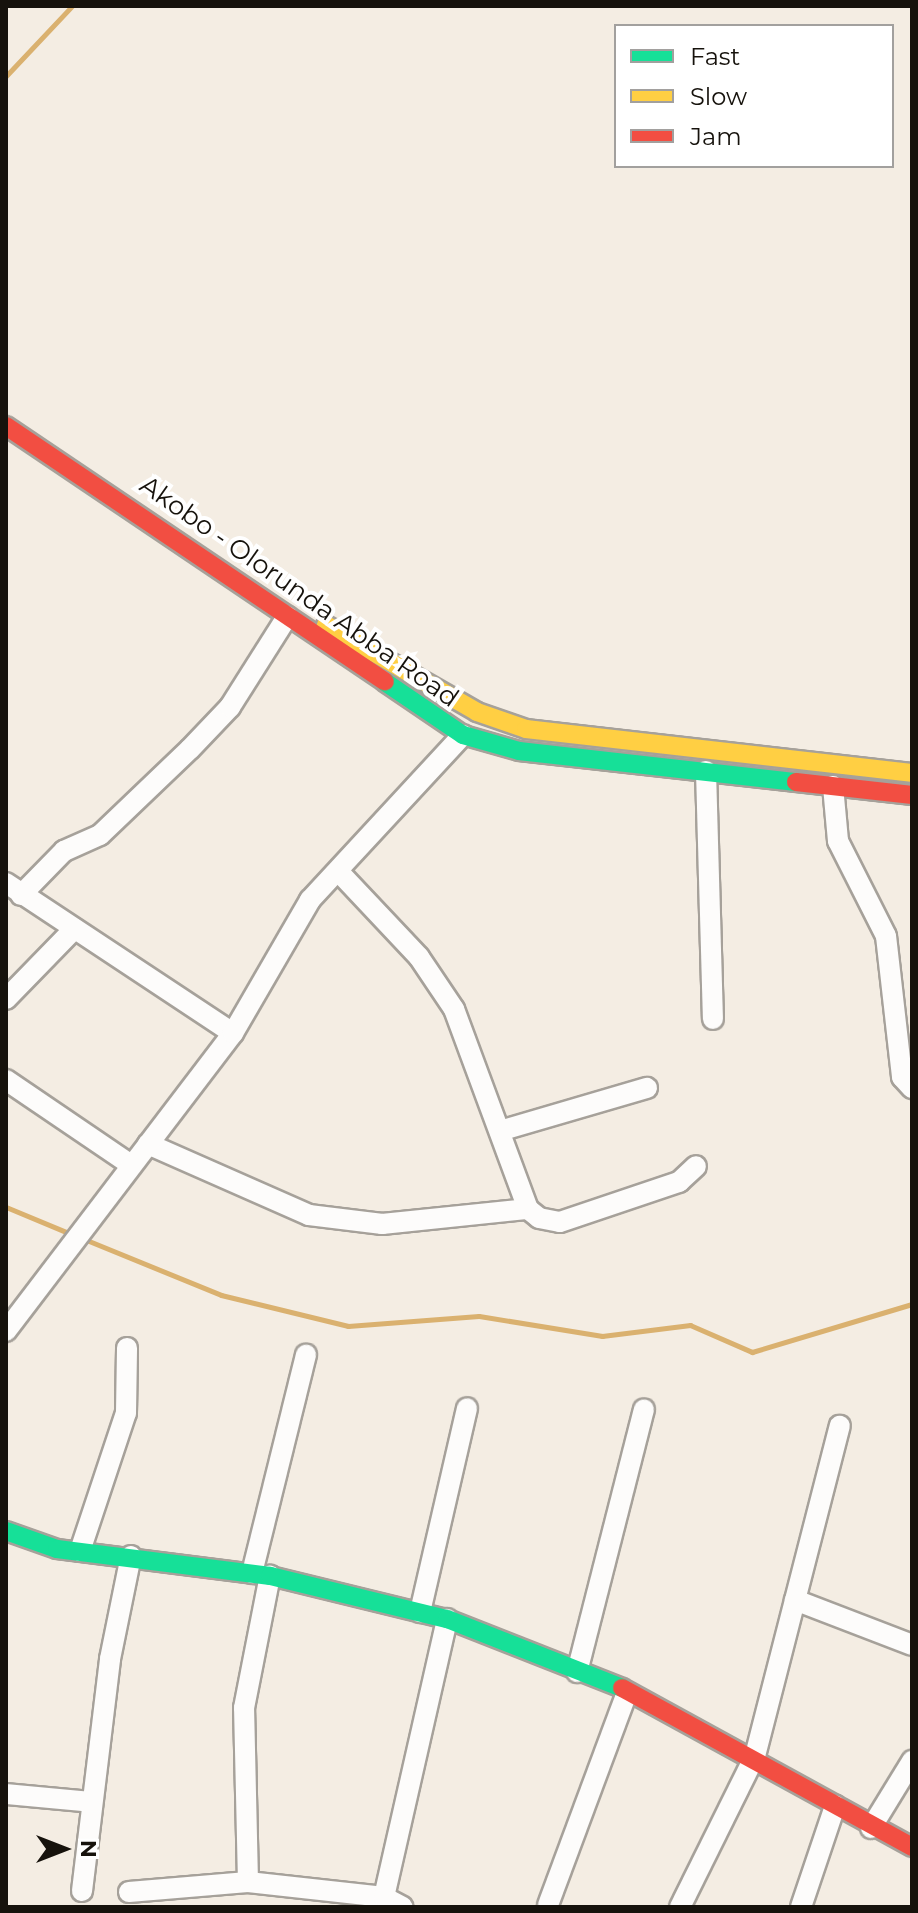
<!DOCTYPE html>
<html>
<head>
<meta charset="utf-8">
<style>
	body { margin:0 }
	#map { position:relative; width:918px; height:1913px; overflow:hidden; background:#f4ede3; font-family:Montserrat,sans-serif }
	div>[style] { position:absolute }
	.stream>* { height:5px; margin:-2.5px; padding:0 2.5px; transform-origin:2.5px; border-radius:2.5px; background:#dab16f }
	.roads { filter:drop-shadow(2px 0 #a6a19a) drop-shadow(-2px 0 #a6a19a) drop-shadow(0 2px #a6a19a) drop-shadow(0 -2px #a6a19a) }
	.street>* { height:20px; margin:-10px; padding:0 10px; transform-origin:10px; border-radius:10px; background:#fdfcfb }
	.fast>* { height:18px; margin:-9px; padding:0 9px; transform-origin:9px; border-radius:9px; background:#16e098 }
	.slow>* { height:18px; margin:-9px; padding:0 9px; transform-origin:9px; border-radius:9px; background:#ffcf43 }
	.jam>* { height:18px; margin:-9px; padding:0 9px; transform-origin:9px; border-radius:9px; background:#f24e42 }
	span { translate:-50% -50%; white-space:nowrap; text-align:center; line-height:1.15; -webkit-text-stroke:8px #fff; paint-order:stroke }
	.street-label { font-size:26px; color:#16120c }
	.frame { position:absolute; inset:0; border:8px solid #16120c; pointer-events:none }
	.legend { position:absolute; left:614px; top:24px; width:280px; height:144px; box-sizing:border-box; background:#fff; border:2px solid #a2a09e; margin:0; padding:10px 14px; list-style:none; font-size:24px; color:#16120c }
	.legend li { display:flex; align-items:center; gap:16px; height:40px }
	.legend b { width:40px; border:2px solid #a2a09e }
	.north { position:absolute; left:24px; top:1809px; width:80px; height:80px; -webkit-text-stroke:6px #fff; paint-order:stroke; rotate:90deg; font-size:22px; font-weight:700; line-height:32px; text-align:center; color:#16120c }
	.north::after { content:''; display:block; margin:auto; width:28px; height:36px; background:#16120c; clip-path:polygon(50% 0,100% 100%,50% 72%,0 100%) }
</style>
</head>
<body>
<div id="map">
	<div class="stream">
		<div style="left:6px;top:76px;width:96px;rotate:-46.7deg"></div>
		<div style="left:6px;top:1207px;width:70px;rotate:22.6deg"></div>
		<div style="left:84px;top:1239px;width:148px;rotate:22.2deg"></div>
		<div style="left:221px;top:1295px;width:131px;rotate:13.7deg"></div>
		<div style="left:348px;top:1326px;width:131px;rotate:-4.4deg"></div>
		<div style="left:479px;top:1316px;width:125px;rotate:9.2deg"></div>
		<div style="left:602px;top:1336px;width:89px;rotate:-7.1deg"></div>
		<div style="left:690px;top:1325px;width:68px;rotate:23.5deg"></div>
		<div style="left:752px;top:1352px;width:167px;rotate:-16.7deg"></div>
	</div>
	<div class="roads">
		<div class="street">
			<div style="left:706px;top:771px;width:248px;rotate:88.4deg"></div>
			<div style="left:833px;top:786px;width:55px;rotate:84.8deg"></div>
			<div style="left:838px;top:841px;width:106px;rotate:63.2deg"></div>
			<div style="left:886px;top:936px;width:142px;rotate:83.5deg"></div>
			<div style="left:902px;top:1077px;width:15px;rotate:48deg"></div>
			<div style="left:338px;top:871px;width:118px;rotate:46.7deg"></div>
			<div style="left:419px;top:957px;width:63px;rotate:56.1deg"></div>
			<div style="left:454px;top:1009px;width:213px;rotate:69.7deg"></div>
			<div style="left:528px;top:1209px;width:14px;rotate:39deg"></div>
			<div style="left:539px;top:1218px;width:21px;rotate:11deg"></div>
			<div style="left:560px;top:1222px;width:126px;rotate:-18.6deg"></div>
			<div style="left:679px;top:1182px;width:23px;rotate:-43deg"></div>
			<div style="left:6px;top:883px;width:272px;rotate:33.5deg"></div>
			<div style="left:21px;top:895px;width:62px;rotate:-45.7deg"></div>
			<div style="left:64px;top:851px;width:39px;rotate:-24deg"></div>
			<div style="left:100px;top:835px;width:124px;rotate:-43.7deg"></div>
			<div style="left:190px;top:749px;width:58px;rotate:-46.4deg"></div>
			<div style="left:230px;top:707px;width:107px;rotate:-57.7deg"></div>
			<div style="left:6px;top:999px;width:98px;rotate:-45.8deg"></div>
			<div style="left:6px;top:1080px;width:148px;rotate:34.2deg"></div>
			<div style="left:503px;top:1130px;width:150px;rotate:-16.3deg"></div>
			<div style="left:148px;top:1144px;width:176px;rotate:23.8deg"></div>
			<div style="left:309px;top:1215px;width:74px;rotate:7deg"></div>
			<div style="left:382px;top:1224px;width:147px;rotate:-5.9deg"></div>
			<div style="left:6px;top:1331px;width:375px;rotate:-52.7deg"></div>
			<div style="left:233px;top:1033px;width:154px;rotate:-59.9deg"></div>
			<div style="left:310px;top:900px;width:225px;rotate:-47.2deg"></div>
			<div style="left:80px;top:1551px;width:145px;rotate:-71.6deg"></div>
			<div style="left:126px;top:1413px;width:65px;rotate:-89.1deg"></div>
			<div style="left:252px;top:1573px;width:225px;rotate:-76.1deg"></div>
			<div style="left:795px;top:1600px;width:125px;rotate:21deg"></div>
			<div style="left:420px;top:1612px;width:209px;rotate:-77deg"></div>
			<div style="left:577px;top:1672px;width:271px;rotate:-75.7deg"></div>
			<div style="left:6px;top:1794px;width:86px;rotate:5.3deg"></div>
			<div style="left:871px;top:1828px;width:79px;rotate:-58.5deg"></div>
			<div style="left:248px;top:1882px;width:174px;rotate:-91.3deg"></div>
			<div style="left:244px;top:1708px;width:135px;rotate:-78.9deg"></div>
			<div style="left:82px;top:1891px;width:234px;rotate:-83.1deg"></div>
			<div style="left:110px;top:1659px;width:105px;rotate:-78.5deg"></div>
			<div style="left:129px;top:1892px;width:119px;rotate:-4.8deg"></div>
			<div style="left:248px;top:1882px;width:137px;rotate:6.3deg"></div>
			<div style="left:384px;top:1897px;width:21px;rotate:28deg"></div>
			<div style="left:384px;top:1897px;width:285px;rotate:-77.2deg"></div>
			<div style="left:548px;top:1905px;width:226px;rotate:-69.6deg"></div>
			<div style="left:680px;top:1907px;width:169px;rotate:-63.6deg"></div>
			<div style="left:755px;top:1756px;width:341px;rotate:-75.6deg"></div>
			<div style="left:801px;top:1907px;width:107px;rotate:-71.4deg"></div>
		</div>
		<div class="fast">
			<div style="left:385px;top:682px;width:94px;rotate:34.2deg"></div>
			<div style="left:463px;top:735px;width:58px;rotate:15.9deg"></div>
			<div style="left:519px;top:751px;width:279px;rotate:6.4deg"></div>
			<div style="left:6px;top:1531px;width:54px;rotate:19.4deg"></div>
			<div style="left:57px;top:1549px;width:215px;rotate:7.2deg"></div>
			<div style="left:270px;top:1576px;width:182px;rotate:13.7deg"></div>
			<div style="left:447px;top:1619px;width:188px;rotate:21.5deg"></div>
		</div>
		<div class="slow">
			<div style="left:326px;top:625px;width:174px;rotate:29.9deg"></div>
			<div style="left:477px;top:712px;width:52px;rotate:19.1deg"></div>
			<div style="left:526px;top:729px;width:388px;rotate:6.5deg"></div>
		</div>
		<div class="jam">
			<div style="left:6px;top:426px;width:457px;rotate:34deg"></div>
			<div style="left:796px;top:782px;width:117px;rotate:6.4deg"></div>
			<div style="left:622px;top:1688px;width:331px;rotate:28.7deg"></div>
		</div>
	</div>
	<div class="street-label">
		<span style="left:299px;top:592px;rotate:35deg">Akobo - Olorunda Abba Road</span>
	</div>
	<div class="frame"></div>
	<ul class="legend">
	<li><b style="height:10px;background:#16e098"></b>Fast</li>
	<li><b style="height:10px;background:#ffcf43"></b>Slow</li>
	<li><b style="height:10px;background:#f24e42"></b>Jam</li>
	</ul>
	<div class="north">N</div>
</div>
</body>
</html>
